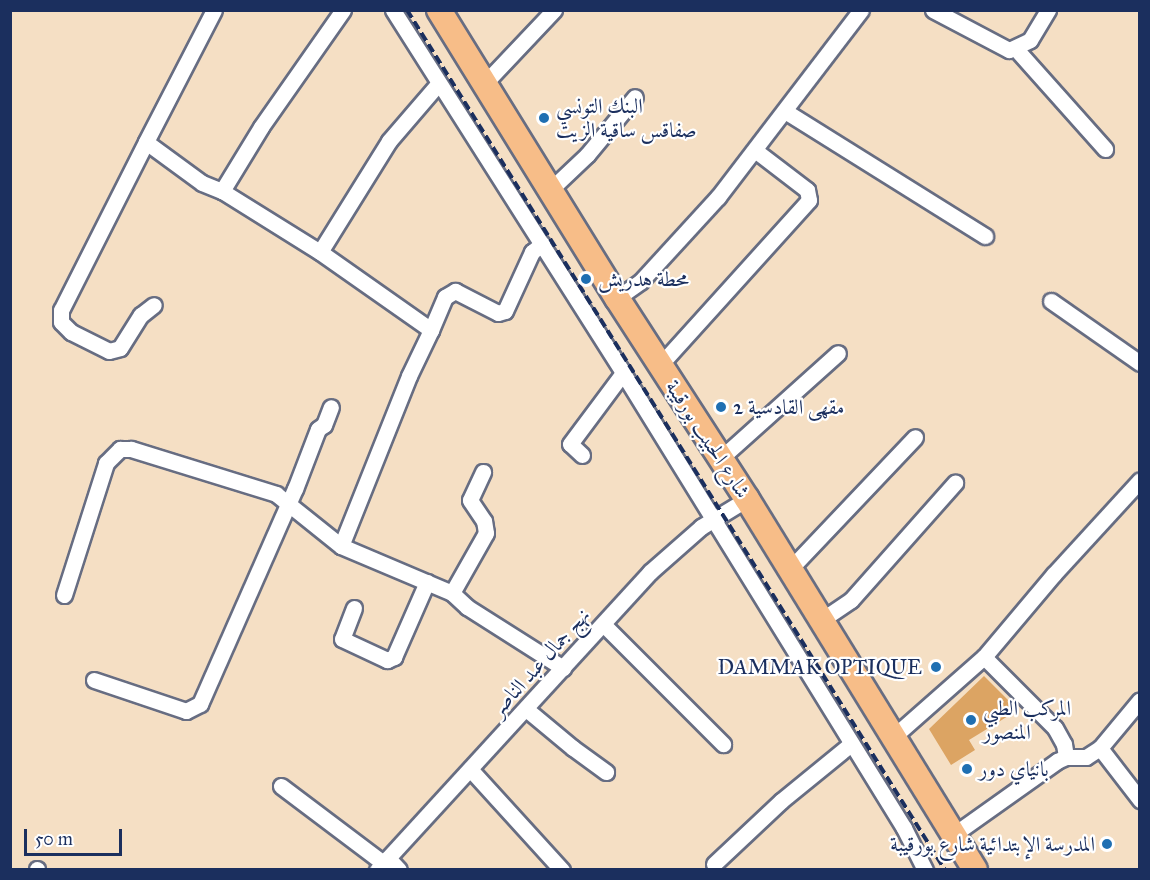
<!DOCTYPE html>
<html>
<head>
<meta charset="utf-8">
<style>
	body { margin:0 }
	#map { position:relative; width:1150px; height:880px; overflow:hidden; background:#f5dfc4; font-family:"IM FELL Great Primer",Amiri,serif }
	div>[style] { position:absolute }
	.building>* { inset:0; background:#dca463 }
	.roads { filter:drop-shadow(2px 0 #676d82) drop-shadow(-2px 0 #676d82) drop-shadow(0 2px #676d82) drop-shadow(0 -2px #676d82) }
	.street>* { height:15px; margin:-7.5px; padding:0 7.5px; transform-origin:7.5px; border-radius:7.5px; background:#fff }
	.primary>* { height:24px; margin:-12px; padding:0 12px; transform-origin:12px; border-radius:12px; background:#f7bd88 }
	.rail>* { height:4px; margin-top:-2px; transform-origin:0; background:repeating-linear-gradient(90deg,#1b2f5e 0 9px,transparent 0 13.5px) }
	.dots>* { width:16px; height:16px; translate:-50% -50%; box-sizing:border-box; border:3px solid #fff; border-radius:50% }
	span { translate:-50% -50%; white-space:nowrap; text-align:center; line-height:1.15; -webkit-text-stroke:4.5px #fff; paint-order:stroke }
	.poi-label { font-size:21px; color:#1b2f5e }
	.left { translate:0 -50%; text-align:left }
	.right { translate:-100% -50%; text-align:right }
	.street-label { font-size:21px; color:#1b2f5e }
	.frame { position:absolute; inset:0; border:12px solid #1b2f5e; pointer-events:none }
	.scale { position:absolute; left:24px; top:829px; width:98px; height:27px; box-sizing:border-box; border:3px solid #1b2f5e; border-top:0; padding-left:8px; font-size:18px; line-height:21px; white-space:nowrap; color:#1b2f5e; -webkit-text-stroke:4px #fff; paint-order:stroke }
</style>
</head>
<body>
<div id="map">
	<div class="building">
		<div style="clip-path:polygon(984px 676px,1018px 710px,969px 740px,975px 750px,951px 765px,929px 729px)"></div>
	</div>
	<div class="roads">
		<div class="street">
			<div style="left:214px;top:10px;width:148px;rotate:117.3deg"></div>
			<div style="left:146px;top:142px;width:69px;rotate:36.2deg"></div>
			<div style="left:202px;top:183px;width:22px;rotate:22deg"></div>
			<div style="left:222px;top:191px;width:115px;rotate:31.9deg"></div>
			<div style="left:320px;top:252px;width:131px;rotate:-58.1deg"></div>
			<div style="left:389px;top:141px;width:75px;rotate:-49.3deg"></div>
			<div style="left:393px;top:10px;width:430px;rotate:57.6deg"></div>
			<div style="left:623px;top:373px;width:535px;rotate:58.3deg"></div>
			<div style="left:904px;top:828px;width:47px;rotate:63.4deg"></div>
			<div style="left:933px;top:10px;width:86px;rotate:27.8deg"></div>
			<div style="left:1009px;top:50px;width:23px;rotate:-25deg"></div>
			<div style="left:1030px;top:40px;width:35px;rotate:-59deg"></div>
			<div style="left:1016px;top:49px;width:134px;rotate:48.3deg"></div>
			<div style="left:484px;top:84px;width:102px;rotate:-46.6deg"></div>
			<div style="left:785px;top:111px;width:236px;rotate:32deg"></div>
			<div style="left:146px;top:142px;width:188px;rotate:116.8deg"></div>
			<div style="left:61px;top:310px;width:12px;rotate:90deg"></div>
			<div style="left:61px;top:322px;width:14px;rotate:45deg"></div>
			<div style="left:71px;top:332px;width:42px;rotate:26.6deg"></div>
			<div style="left:109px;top:351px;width:11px;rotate:-15deg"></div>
			<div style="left:120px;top:348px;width:39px;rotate:-58deg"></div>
			<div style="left:141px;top:315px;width:16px;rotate:-38deg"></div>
			<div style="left:551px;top:189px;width:50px;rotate:-43.4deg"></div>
			<div style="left:587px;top:155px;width:75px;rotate:-50.4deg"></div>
			<div style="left:222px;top:191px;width:75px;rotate:-58.6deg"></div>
			<div style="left:261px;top:127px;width:143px;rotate:-55deg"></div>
			<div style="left:320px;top:252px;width:136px;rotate:35.1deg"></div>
			<div style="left:431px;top:330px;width:51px;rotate:115.6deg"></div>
			<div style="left:409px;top:376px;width:183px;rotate:111.8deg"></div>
			<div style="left:617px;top:298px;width:29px;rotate:-35deg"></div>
			<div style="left:641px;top:281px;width:114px;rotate:-47.5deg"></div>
			<div style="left:718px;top:197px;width:235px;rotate:-52.6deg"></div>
			<div style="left:1051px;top:301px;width:108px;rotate:34.9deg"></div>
			<div style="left:431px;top:330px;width:36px;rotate:-67deg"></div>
			<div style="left:445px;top:297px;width:12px;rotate:-31deg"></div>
			<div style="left:455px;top:291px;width:48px;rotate:27.1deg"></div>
			<div style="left:498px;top:313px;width:7px;rotate:-16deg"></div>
			<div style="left:505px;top:311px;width:65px;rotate:-65.4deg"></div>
			<div style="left:532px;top:252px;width:13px;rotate:-39deg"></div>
			<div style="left:660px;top:365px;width:222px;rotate:-47.9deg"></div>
			<div style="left:809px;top:200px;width:10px;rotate:-101deg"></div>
			<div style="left:807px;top:190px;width:64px;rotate:-142.6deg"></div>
			<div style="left:582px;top:455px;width:16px;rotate:-137deg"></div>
			<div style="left:570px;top:444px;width:89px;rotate:-53.3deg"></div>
			<div style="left:721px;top:458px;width:157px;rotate:-41.9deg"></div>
			<div style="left:789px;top:570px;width:183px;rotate:-46.5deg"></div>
			<div style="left:452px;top:593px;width:69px;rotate:-60.5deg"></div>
			<div style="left:486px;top:533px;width:12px;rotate:-99deg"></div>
			<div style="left:484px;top:521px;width:25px;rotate:-124deg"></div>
			<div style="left:470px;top:500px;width:31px;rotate:-65deg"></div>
			<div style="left:64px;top:595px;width:139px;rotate:-72.3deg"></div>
			<div style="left:106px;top:463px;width:20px;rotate:-45deg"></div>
			<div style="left:120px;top:449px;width:11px"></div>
			<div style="left:131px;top:449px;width:152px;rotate:17.2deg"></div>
			<div style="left:276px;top:494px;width:83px;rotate:38.7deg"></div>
			<div style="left:341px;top:546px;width:121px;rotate:22.9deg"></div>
			<div style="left:452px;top:593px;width:21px;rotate:43deg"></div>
			<div style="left:467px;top:607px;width:114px;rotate:32.4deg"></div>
			<div style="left:354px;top:608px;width:33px;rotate:111deg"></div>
			<div style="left:342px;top:639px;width:50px;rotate:25deg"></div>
			<div style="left:387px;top:660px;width:8px;rotate:-23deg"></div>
			<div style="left:394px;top:657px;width:82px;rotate:-66.3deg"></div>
			<div style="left:820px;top:621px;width:37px;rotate:-34deg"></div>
			<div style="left:851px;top:600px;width:157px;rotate:-48.4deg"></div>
			<div style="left:603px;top:624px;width:170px;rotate:45deg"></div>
			<div style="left:984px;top:657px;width:100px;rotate:45deg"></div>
			<div style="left:1055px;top:728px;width:18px;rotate:61deg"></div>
			<div style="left:1064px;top:744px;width:13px;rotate:81deg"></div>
			<div style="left:94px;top:680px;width:97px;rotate:18.6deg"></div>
			<div style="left:186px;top:711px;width:16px;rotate:-27deg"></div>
			<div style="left:200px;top:704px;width:235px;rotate:-66.2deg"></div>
			<div style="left:295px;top:489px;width:64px;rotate:-69deg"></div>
			<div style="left:318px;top:429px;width:7px;rotate:-34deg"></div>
			<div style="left:324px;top:425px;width:19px;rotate:-69deg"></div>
			<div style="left:526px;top:709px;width:61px;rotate:39.7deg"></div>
			<div style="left:573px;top:748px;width:41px;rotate:36deg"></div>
			<div style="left:892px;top:738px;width:123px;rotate:-41.4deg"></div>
			<div style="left:984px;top:657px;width:109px;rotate:-49.9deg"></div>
			<div style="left:1054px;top:574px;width:127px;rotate:-47.5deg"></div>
			<div style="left:1100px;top:748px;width:62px;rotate:-50.2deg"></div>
			<div style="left:470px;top:769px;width:137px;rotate:47.7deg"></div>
			<div style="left:281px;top:786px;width:128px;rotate:37deg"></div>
			<div style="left:953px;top:835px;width:128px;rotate:-35.4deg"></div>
			<div style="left:1057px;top:761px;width:10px;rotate:-24deg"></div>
			<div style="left:1066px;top:757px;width:20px"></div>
			<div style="left:1086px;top:757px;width:17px;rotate:-33deg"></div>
			<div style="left:1100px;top:748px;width:66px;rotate:52.4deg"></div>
			<div style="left:388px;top:858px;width:16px;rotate:47deg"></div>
			<div style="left:714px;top:864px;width:92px;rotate:-43.2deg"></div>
			<div style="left:781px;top:801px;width:90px;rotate:-39.2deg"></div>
			<div style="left:37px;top:870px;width:1px;rotate:-90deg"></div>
			<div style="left:377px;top:870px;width:404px;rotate:-47.5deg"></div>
			<div style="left:650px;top:572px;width:68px;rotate:-41.4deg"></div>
			<div style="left:701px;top:527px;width:54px;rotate:-31.3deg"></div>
		</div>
		<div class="primary">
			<div style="left:439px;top:10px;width:339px;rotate:58.3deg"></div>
			<div style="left:617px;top:298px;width:239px;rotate:57.1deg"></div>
			<div style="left:747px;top:499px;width:435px;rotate:58.4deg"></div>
		</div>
	</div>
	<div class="rail">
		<div style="left:407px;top:10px;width:1014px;rotate:57.97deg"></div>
	</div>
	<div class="dots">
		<div style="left:544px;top:118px;background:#1f6fb2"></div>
		<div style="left:586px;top:279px;background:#1f6fb2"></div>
		<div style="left:721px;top:407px;background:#1f6fb2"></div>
		<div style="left:936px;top:667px;background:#1f6fb2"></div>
		<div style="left:971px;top:720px;background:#1f6fb2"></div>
		<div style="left:967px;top:769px;background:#1f6fb2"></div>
		<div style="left:1107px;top:844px;background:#1f6fb2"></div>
	</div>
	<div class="poi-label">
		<span class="left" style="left:556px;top:118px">البنك التونسي<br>صفاقس ساقية الزيت</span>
		<span class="left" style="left:598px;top:279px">محطة هدريش</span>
		<span class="left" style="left:733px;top:407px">مقهى القادسية 2</span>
		<span class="right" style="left:922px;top:667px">DAMMAK OPTIQUE</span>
		<span class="left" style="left:983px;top:720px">المركب الطبي<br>المنصور</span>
		<span class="left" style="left:979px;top:769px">بانياي دور</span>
		<span class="right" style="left:1095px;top:844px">المدرسة الإبتدائية شارع بورقيبة</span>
	</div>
	<div class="street-label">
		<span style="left:708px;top:439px;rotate:57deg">شارع الحبيب بورقيبة</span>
		<span style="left:540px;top:662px;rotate:-48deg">نهج جمال عبد الناصر</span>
	</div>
	<div class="frame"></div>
	<div class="scale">50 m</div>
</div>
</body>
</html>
